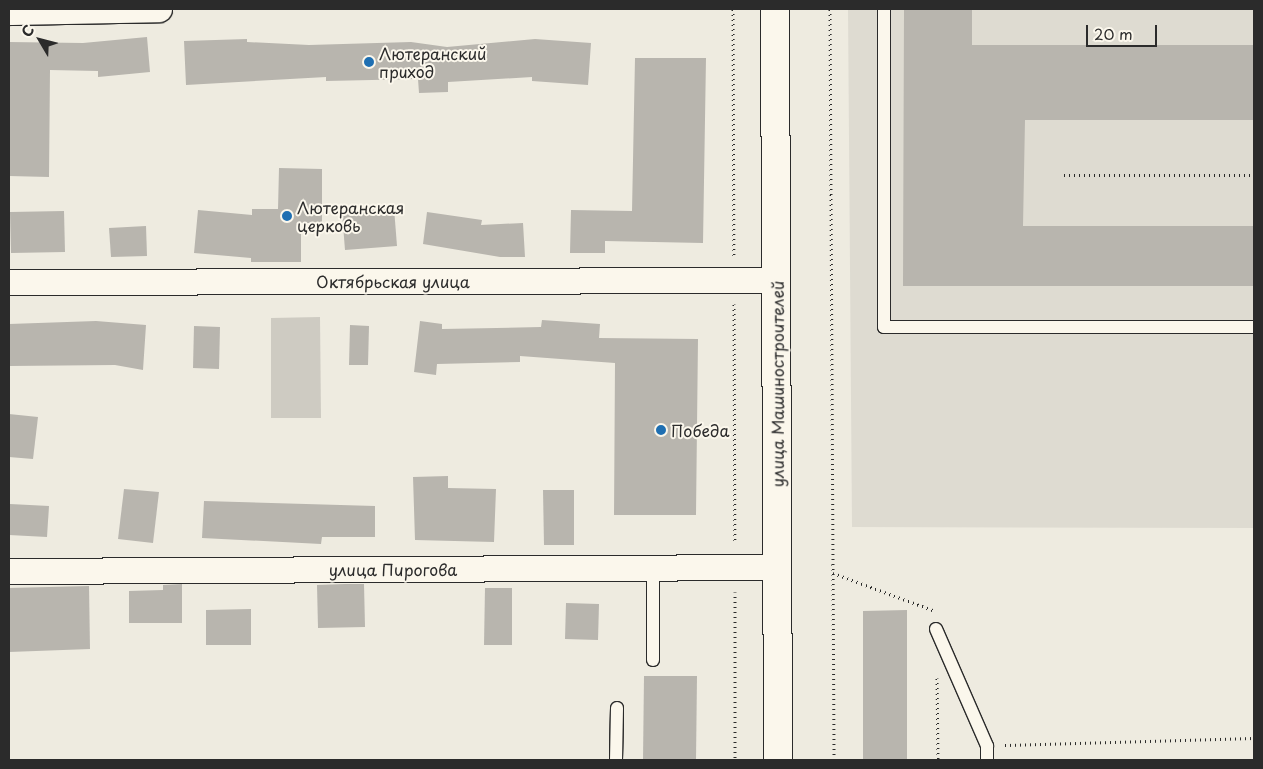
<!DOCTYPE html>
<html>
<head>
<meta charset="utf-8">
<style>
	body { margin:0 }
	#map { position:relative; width:1263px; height:769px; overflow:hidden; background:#eeebe0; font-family:"Playpen Sans",sans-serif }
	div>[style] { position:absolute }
	.built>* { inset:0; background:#dedbd1 }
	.green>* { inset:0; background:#cecbc2 }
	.building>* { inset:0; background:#b8b5ae }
	.path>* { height:3px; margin-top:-1.5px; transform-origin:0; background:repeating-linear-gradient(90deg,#2b2b2b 0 1px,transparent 0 5px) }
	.roads { filter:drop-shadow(1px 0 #2b2b2b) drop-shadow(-1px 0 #2b2b2b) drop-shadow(0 1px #2b2b2b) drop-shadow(0 -1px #2b2b2b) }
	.lane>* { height:12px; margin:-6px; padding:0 6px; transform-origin:6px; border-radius:6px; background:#fbf7ec }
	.street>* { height:25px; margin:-12.5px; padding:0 12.5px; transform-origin:12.5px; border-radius:12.5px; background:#fbf7ec }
	.secondary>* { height:28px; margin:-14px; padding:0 14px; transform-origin:14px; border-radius:14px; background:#fbf7ec }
	.dots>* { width:14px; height:14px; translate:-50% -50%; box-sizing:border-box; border:2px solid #fbf7ec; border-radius:50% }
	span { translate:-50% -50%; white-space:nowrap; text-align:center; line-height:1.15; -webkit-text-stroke:4px #fbf7ec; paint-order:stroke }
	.poi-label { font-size:16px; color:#2b2b2b }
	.left { translate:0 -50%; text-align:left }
	.street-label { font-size:16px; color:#2b2b2b }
	.frame { position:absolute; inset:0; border:10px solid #2b2b2b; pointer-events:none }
	.north { position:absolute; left:15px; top:15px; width:50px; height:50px; -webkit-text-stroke:4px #fbf7ec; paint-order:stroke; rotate:307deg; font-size:14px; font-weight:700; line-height:20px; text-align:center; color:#2b2b2b }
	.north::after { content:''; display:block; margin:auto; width:18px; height:22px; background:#2b2b2b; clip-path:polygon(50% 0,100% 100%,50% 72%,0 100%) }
	.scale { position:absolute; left:1086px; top:25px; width:71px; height:22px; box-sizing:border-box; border:2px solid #2b2b2b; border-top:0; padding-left:6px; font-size:15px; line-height:18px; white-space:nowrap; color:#2b2b2b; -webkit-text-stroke:4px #fbf7ec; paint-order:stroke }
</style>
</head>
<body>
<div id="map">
	<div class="built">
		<div style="clip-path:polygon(848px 9px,1254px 9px,1254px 528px,852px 527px)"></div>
	</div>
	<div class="green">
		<div style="clip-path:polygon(320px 317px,321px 418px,271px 418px,271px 318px)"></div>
	</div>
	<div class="building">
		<div style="clip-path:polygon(904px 9px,972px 9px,972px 45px,1254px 45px,1254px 120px,1025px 120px,1023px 226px,1254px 226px,1254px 286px,903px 286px)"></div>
		<div style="clip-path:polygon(147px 37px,150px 72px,98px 77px,98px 71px,50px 70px,49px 177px,9px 176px,9px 42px,83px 43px)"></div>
		<div style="clip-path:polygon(247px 39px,247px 42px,309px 45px,411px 42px,447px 47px,535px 39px,591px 43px,588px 85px,532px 81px,532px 77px,448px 82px,448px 92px,419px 93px,418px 79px,326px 81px,326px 77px,186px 85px,184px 41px)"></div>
		<div style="clip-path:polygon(635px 58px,706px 58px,703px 243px,605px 241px,605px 253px,570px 253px,571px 210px,632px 211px)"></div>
		<div style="clip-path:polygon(279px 168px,322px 169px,322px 223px,301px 223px,301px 262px,251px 262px,251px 258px,194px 253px,198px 210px,252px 215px,252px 209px,278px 209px)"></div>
		<div style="clip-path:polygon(394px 208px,397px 246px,345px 250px,342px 212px)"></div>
		<div style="clip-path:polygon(64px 211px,65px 252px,11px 253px,10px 212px)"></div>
		<div style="clip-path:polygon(427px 212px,482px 220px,481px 225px,523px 223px,525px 257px,500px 257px,423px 244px)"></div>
		<div style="clip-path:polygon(146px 226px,147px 256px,111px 257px,109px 228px)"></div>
		<div style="clip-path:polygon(542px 320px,600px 324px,599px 338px,698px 339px,696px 515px,614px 515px,615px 363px,520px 356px,520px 362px,437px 364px,436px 375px,414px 372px,420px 321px,442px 324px,442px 329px,541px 327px)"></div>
		<div style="clip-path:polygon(96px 321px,146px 325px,143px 370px,115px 365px,9px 366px,9px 324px)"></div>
		<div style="clip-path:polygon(350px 325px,369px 326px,368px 365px,349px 365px)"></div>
		<div style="clip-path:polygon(194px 326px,220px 327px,219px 369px,193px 368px)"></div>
		<div style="clip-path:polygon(9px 414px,38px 417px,33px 459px,9px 457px)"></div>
		<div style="clip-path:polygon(448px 476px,448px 488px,496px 489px,494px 542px,415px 540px,413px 477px)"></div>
		<div style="clip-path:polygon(124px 489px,159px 492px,153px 543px,118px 539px)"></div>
		<div style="clip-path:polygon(543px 490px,574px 490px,574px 545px,544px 545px)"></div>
		<div style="clip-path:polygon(204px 501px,375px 506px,375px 537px,322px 537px,321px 544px,202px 538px)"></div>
		<div style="clip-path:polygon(10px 504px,49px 506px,47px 537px,9px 535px)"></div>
		<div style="clip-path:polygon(182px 584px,182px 623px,129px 623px,129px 591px,163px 590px,163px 585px)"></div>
		<div style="clip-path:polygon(345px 584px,364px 584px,365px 627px,318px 628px,317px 585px)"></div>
		<div style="clip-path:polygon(89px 586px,90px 649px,9px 652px,9px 588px)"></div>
		<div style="clip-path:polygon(485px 588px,512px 588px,512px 645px,484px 645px)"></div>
		<div style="clip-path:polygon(566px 603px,599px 604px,598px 640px,565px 639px)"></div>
		<div style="clip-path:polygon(251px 609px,251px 645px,206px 645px,206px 610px)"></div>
		<div style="clip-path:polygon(907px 610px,907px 760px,863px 760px,863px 611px)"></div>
		<div style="clip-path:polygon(644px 676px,697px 676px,696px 760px,643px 760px)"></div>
	</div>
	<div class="path">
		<div style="left:733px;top:9px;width:247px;rotate:89.8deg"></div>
		<div style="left:830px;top:9px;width:751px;rotate:89.69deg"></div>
		<div style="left:1064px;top:175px;width:190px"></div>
		<div style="left:734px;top:304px;width:239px;rotate:89.8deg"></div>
		<div style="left:833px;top:573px;width:109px;rotate:20.4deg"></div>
		<div style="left:735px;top:592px;width:168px;rotate:90deg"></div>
		<div style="left:937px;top:678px;width:82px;rotate:89.3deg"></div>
		<div style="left:1005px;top:745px;width:249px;rotate:-1.6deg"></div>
	</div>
	<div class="roads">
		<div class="lane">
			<div style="left:884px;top:9px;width:318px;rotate:90deg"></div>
			<div style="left:884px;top:327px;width:370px"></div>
			<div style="left:653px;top:568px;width:92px;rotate:90deg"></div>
			<div style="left:936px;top:629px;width:128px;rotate:66.4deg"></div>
			<div style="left:987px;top:746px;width:14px;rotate:90deg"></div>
			<div style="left:616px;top:760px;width:52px;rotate:-88.9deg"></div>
		</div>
		<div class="street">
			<div style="left:9px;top:12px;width:150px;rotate:-1.1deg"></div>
			<div style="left:9px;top:282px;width:767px;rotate:-0.15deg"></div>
			<div style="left:9px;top:571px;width:769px;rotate:-0.3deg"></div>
		</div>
		<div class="secondary">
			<div style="left:775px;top:9px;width:751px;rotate:89.77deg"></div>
		</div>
	</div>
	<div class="dots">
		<div style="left:369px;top:62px;background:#1f6fb2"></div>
		<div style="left:287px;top:216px;background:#1f6fb2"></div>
		<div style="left:661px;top:430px;background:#1f6fb2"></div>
	</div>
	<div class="poi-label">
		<span class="left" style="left:379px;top:62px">Лютеранский<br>приход</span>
		<span class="left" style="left:297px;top:216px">Лютеранская<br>церковь</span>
		<span class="left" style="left:671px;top:430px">Победа</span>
	</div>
	<div class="street-label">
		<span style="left:393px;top:281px">Октябрьская улица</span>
		<span style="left:777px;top:384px;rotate:-90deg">улица Машиностроителей</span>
		<span style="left:393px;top:569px">улица Пирогова</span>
	</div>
	<div class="frame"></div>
	<div class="north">С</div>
	<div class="scale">20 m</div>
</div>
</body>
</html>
